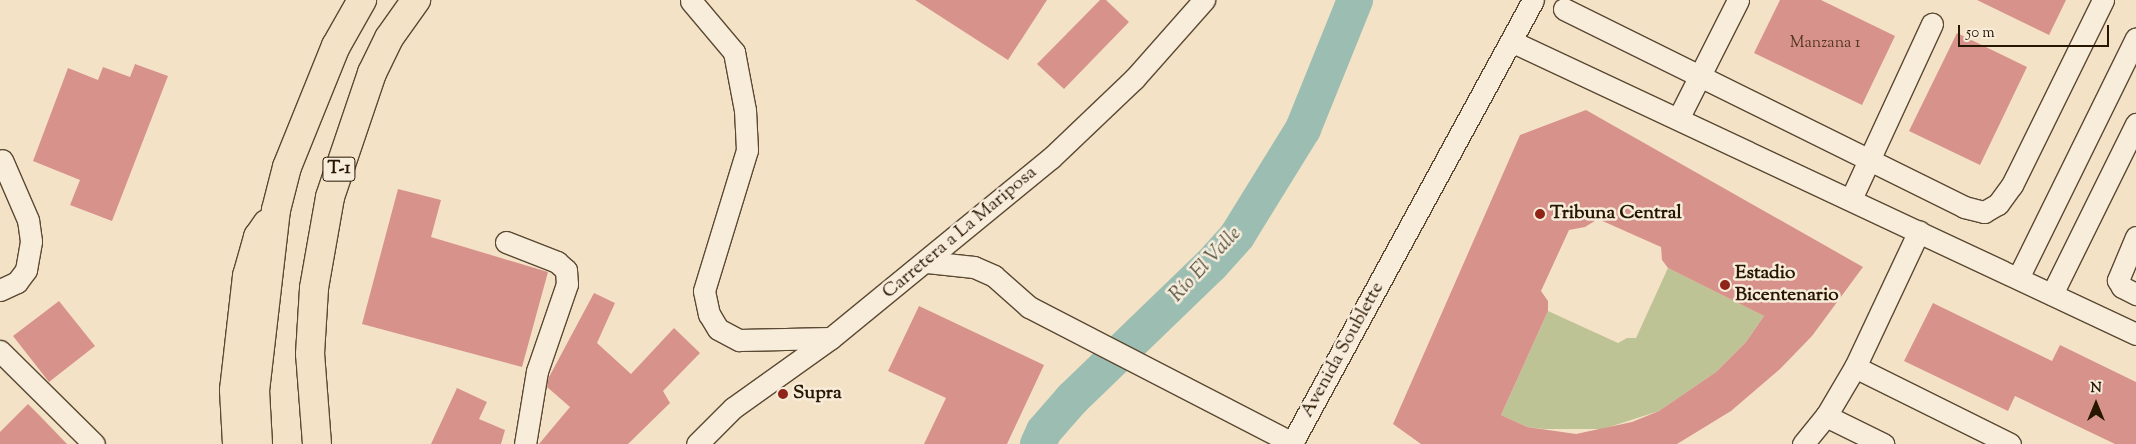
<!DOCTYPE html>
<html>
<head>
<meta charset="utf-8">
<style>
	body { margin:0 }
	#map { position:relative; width:2136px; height:444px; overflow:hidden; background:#f4e2c7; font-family:"Sorts Mill Goudy",serif }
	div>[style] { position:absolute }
	.green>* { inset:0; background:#bdc394 }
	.river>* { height:36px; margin:-18px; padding:0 18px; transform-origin:18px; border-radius:18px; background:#9cbeb2 }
	.building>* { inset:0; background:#d7938b }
	.roads { filter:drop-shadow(1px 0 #5a4932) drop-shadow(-1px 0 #5a4932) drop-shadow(0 1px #5a4932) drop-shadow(0 -1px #5a4932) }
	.minor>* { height:21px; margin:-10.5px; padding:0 10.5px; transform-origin:10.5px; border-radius:10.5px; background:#f8ecdb }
	.highway>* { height:28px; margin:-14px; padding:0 14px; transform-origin:14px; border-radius:14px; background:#f4e2c7 }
	.dots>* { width:14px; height:14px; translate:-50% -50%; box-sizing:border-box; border:2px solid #f8ecdb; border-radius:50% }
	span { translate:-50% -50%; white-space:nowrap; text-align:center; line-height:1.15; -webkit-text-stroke:5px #f8ecdb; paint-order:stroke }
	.number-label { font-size:16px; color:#533523 }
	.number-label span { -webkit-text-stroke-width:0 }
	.shield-label span { padding:1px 4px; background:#f8ecdb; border:1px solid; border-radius:4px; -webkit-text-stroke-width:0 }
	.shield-label { font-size:18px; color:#271600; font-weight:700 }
	.poi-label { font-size:19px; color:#271600; font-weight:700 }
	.left { translate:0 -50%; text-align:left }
	.street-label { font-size:19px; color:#271600 }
	.water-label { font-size:20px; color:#50513e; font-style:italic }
	.north { position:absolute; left:2071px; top:379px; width:50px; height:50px; -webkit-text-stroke:4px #f8ecdb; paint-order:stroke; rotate:0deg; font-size:14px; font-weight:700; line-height:20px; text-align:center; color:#271600 }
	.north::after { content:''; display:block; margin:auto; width:18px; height:22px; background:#271600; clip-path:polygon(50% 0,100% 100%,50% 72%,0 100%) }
	.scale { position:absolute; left:1958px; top:25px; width:151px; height:22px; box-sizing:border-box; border:2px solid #271600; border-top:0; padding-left:6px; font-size:15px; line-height:18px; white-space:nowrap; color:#271600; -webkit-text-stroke:4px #f8ecdb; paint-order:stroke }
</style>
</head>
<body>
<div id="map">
	<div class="green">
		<div style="clip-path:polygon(1668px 268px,1764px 316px,1746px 342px,1716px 372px,1659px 411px,1603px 429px,1543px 429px,1527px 427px,1501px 415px,1548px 311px,1618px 343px,1627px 338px,1636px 338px)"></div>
	</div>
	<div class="river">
		<div style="left:1038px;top:444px;width:14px;rotate:-65deg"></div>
		<div style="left:1044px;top:431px;width:43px;rotate:-48.8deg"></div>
		<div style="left:1072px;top:399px;width:193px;rotate:-44deg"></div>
		<div style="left:1211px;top:265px;width:39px;rotate:-48deg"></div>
		<div style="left:1237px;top:236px;width:126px;rotate:-58.3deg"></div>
		<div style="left:1303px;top:129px;width:139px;rotate:-68deg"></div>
	</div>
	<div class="building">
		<div style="clip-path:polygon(915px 0,1047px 0,1008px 60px)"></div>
		<div style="clip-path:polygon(1100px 0,1106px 0,1129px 22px,1064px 89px,1037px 64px)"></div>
		<div style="clip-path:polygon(1780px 0,1821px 0,1895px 36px,1862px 105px,1754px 53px)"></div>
		<div style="clip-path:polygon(1977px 0,2066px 0,2049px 35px)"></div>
		<div style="clip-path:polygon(1957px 33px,2027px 67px,1980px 165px,1909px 131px)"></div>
		<div style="clip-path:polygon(135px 64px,168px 76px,112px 221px,70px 205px,80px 180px,33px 161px,68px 68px,98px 80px,103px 67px,130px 77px)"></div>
		<div style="clip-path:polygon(evenodd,1586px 110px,1863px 267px,1812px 336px,1780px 369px,1731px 411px,1677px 444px,1421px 444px,1393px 424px,1520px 135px,1586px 110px,1598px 219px,1661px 247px,1662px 260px,1668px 268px,1764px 316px,1746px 342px,1716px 372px,1659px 411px,1632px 422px,1576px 434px,1527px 427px,1501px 415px,1548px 311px,1548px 301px,1541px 291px,1569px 230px,1585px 227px,1598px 219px)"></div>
		<div style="clip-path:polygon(398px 189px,441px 200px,431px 237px,548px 272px,522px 367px,362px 324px)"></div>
		<div style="clip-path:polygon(594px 293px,615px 303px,597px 343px,631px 374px,674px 328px,700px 353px,663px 391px,670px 403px,628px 444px,539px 444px,570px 407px,547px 387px,548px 379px)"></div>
		<div style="clip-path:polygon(59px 301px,95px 346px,49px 382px,13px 336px)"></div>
		<div style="clip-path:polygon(1933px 303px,2052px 361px,2060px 345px,2136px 382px,2136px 444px,2115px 444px,2015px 396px,2008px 411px,1904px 361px)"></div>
		<div style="clip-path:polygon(919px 306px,1044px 365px,1007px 444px,924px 444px,946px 398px,888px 371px)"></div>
		<div style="clip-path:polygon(457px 388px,487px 402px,479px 419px,505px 430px,501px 444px,431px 444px)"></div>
		<div style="clip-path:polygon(28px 404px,40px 416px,67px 444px,0 444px,0 432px)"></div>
	</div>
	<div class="roads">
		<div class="minor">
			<div style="left:691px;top:1px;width:67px;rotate:49.9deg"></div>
			<div style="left:734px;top:52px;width:59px;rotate:79.3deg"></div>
			<div style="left:745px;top:110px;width:40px;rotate:87.1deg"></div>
			<div style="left:747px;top:150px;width:147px;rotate:107deg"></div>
			<div style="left:704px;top:291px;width:24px;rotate:78deg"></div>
			<div style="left:709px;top:314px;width:17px;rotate:59deg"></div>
			<div style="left:718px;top:329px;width:24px;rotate:28deg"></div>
			<div style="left:739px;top:340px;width:92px;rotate:-1.2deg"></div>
			<div style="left:1564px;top:9px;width:446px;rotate:26.3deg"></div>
			<div style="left:1964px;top:207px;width:21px;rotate:14deg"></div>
			<div style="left:1984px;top:212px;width:16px;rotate:-30deg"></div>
			<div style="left:1998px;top:204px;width:24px;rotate:-54deg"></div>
			<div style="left:2012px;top:185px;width:206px;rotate:-63.8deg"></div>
			<div style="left:1513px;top:42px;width:688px;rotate:25.11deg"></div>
			<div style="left:1678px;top:119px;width:133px;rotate:-63.2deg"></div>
			<div style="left:1851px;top:199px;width:193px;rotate:-65.2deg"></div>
			<div style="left:2136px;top:237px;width:47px;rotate:112.7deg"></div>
			<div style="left:2118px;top:280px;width:8px;rotate:60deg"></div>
			<div style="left:2122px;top:287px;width:16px;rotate:27deg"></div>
			<div style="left:506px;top:242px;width:55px;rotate:21.4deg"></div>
			<div style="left:557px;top:262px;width:12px;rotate:42deg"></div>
			<div style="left:566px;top:270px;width:14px;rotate:86deg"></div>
			<div style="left:567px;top:284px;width:92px;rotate:109deg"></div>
			<div style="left:537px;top:371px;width:74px;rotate:99.3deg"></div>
			<div style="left:927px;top:262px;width:47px;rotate:6.1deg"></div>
			<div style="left:974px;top:267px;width:22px;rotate:24deg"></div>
			<div style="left:994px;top:276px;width:47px;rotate:41.5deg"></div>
			<div style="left:1029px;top:307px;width:298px;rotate:27.3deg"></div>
			<div style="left:2018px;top:278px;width:267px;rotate:-63.8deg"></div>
			<div style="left:0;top:290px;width:19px;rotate:-25deg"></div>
			<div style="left:17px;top:282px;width:15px;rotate:-53deg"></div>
			<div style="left:26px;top:270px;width:29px;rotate:-80deg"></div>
			<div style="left:31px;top:241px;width:21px;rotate:-98deg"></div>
			<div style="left:28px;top:220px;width:65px;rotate:-113.4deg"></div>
			<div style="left:2052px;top:294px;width:190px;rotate:-63.7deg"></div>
			<div style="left:0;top:351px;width:132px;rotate:44.7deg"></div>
			<div style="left:1855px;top:367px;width:173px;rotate:26.4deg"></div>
			<div style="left:1826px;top:416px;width:64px;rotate:26.2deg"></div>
			<div style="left:1292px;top:443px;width:504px;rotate:-61.45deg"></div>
			<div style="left:697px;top:444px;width:51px;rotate:-45deg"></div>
			<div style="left:733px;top:408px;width:120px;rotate:-35.5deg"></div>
			<div style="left:831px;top:338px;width:284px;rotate:-39.3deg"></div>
			<div style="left:1051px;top:158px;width:115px;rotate:-43.6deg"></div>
			<div style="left:1134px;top:79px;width:106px;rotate:-48.5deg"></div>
			<div style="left:1803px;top:444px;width:36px;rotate:-51deg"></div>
			<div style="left:1826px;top:416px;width:57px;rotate:-59.4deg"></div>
			<div style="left:1855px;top:367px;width:150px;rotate:-64.8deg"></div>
		</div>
		<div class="highway">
			<div style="left:237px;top:444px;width:54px;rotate:-93.2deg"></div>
			<div style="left:234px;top:390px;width:115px;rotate:-83.5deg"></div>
			<div style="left:247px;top:276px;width:41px;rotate:-74.2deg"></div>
			<div style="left:258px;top:237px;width:16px;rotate:-55deg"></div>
			<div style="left:258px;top:444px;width:53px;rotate:-93.2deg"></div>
			<div style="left:255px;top:391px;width:182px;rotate:-83.4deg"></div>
			<div style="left:276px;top:210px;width:44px;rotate:-75.7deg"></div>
			<div style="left:287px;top:167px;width:131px;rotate:-68deg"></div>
			<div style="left:336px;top:46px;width:53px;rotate:-60.5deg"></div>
			<div style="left:317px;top:444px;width:90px;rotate:-94.4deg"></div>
			<div style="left:310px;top:354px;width:66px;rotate:-86.5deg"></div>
			<div style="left:314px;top:288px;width:92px;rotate:-80deg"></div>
			<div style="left:330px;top:197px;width:131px;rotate:-71.3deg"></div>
			<div style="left:372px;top:73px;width:39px;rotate:-64deg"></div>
			<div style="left:389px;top:38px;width:47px;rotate:-54.6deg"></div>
		</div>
	</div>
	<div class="dots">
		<div style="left:1540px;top:214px;background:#8f2418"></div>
		<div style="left:1725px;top:285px;background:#8f2418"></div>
		<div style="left:783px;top:394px;background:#8f2418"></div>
	</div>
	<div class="number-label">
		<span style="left:1825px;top:44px">Manzana 1</span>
	</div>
	<div class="shield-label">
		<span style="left:339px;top:169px">T-1</span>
	</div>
	<div class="poi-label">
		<span class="left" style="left:1550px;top:214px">Tribuna Central</span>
		<span class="left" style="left:1735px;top:285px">Estadio<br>Bicentenario</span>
		<span class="left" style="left:793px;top:394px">Supra</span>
	</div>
	<div class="street-label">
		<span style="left:960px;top:233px;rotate:-40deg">Carretera a La Mariposa</span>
		<span style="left:1343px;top:350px;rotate:-61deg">Avenida Soublette</span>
	</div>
	<div class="water-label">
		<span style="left:1206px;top:265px;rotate:-47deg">Río El Valle</span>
	</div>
	<div class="north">N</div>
	<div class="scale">50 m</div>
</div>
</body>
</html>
